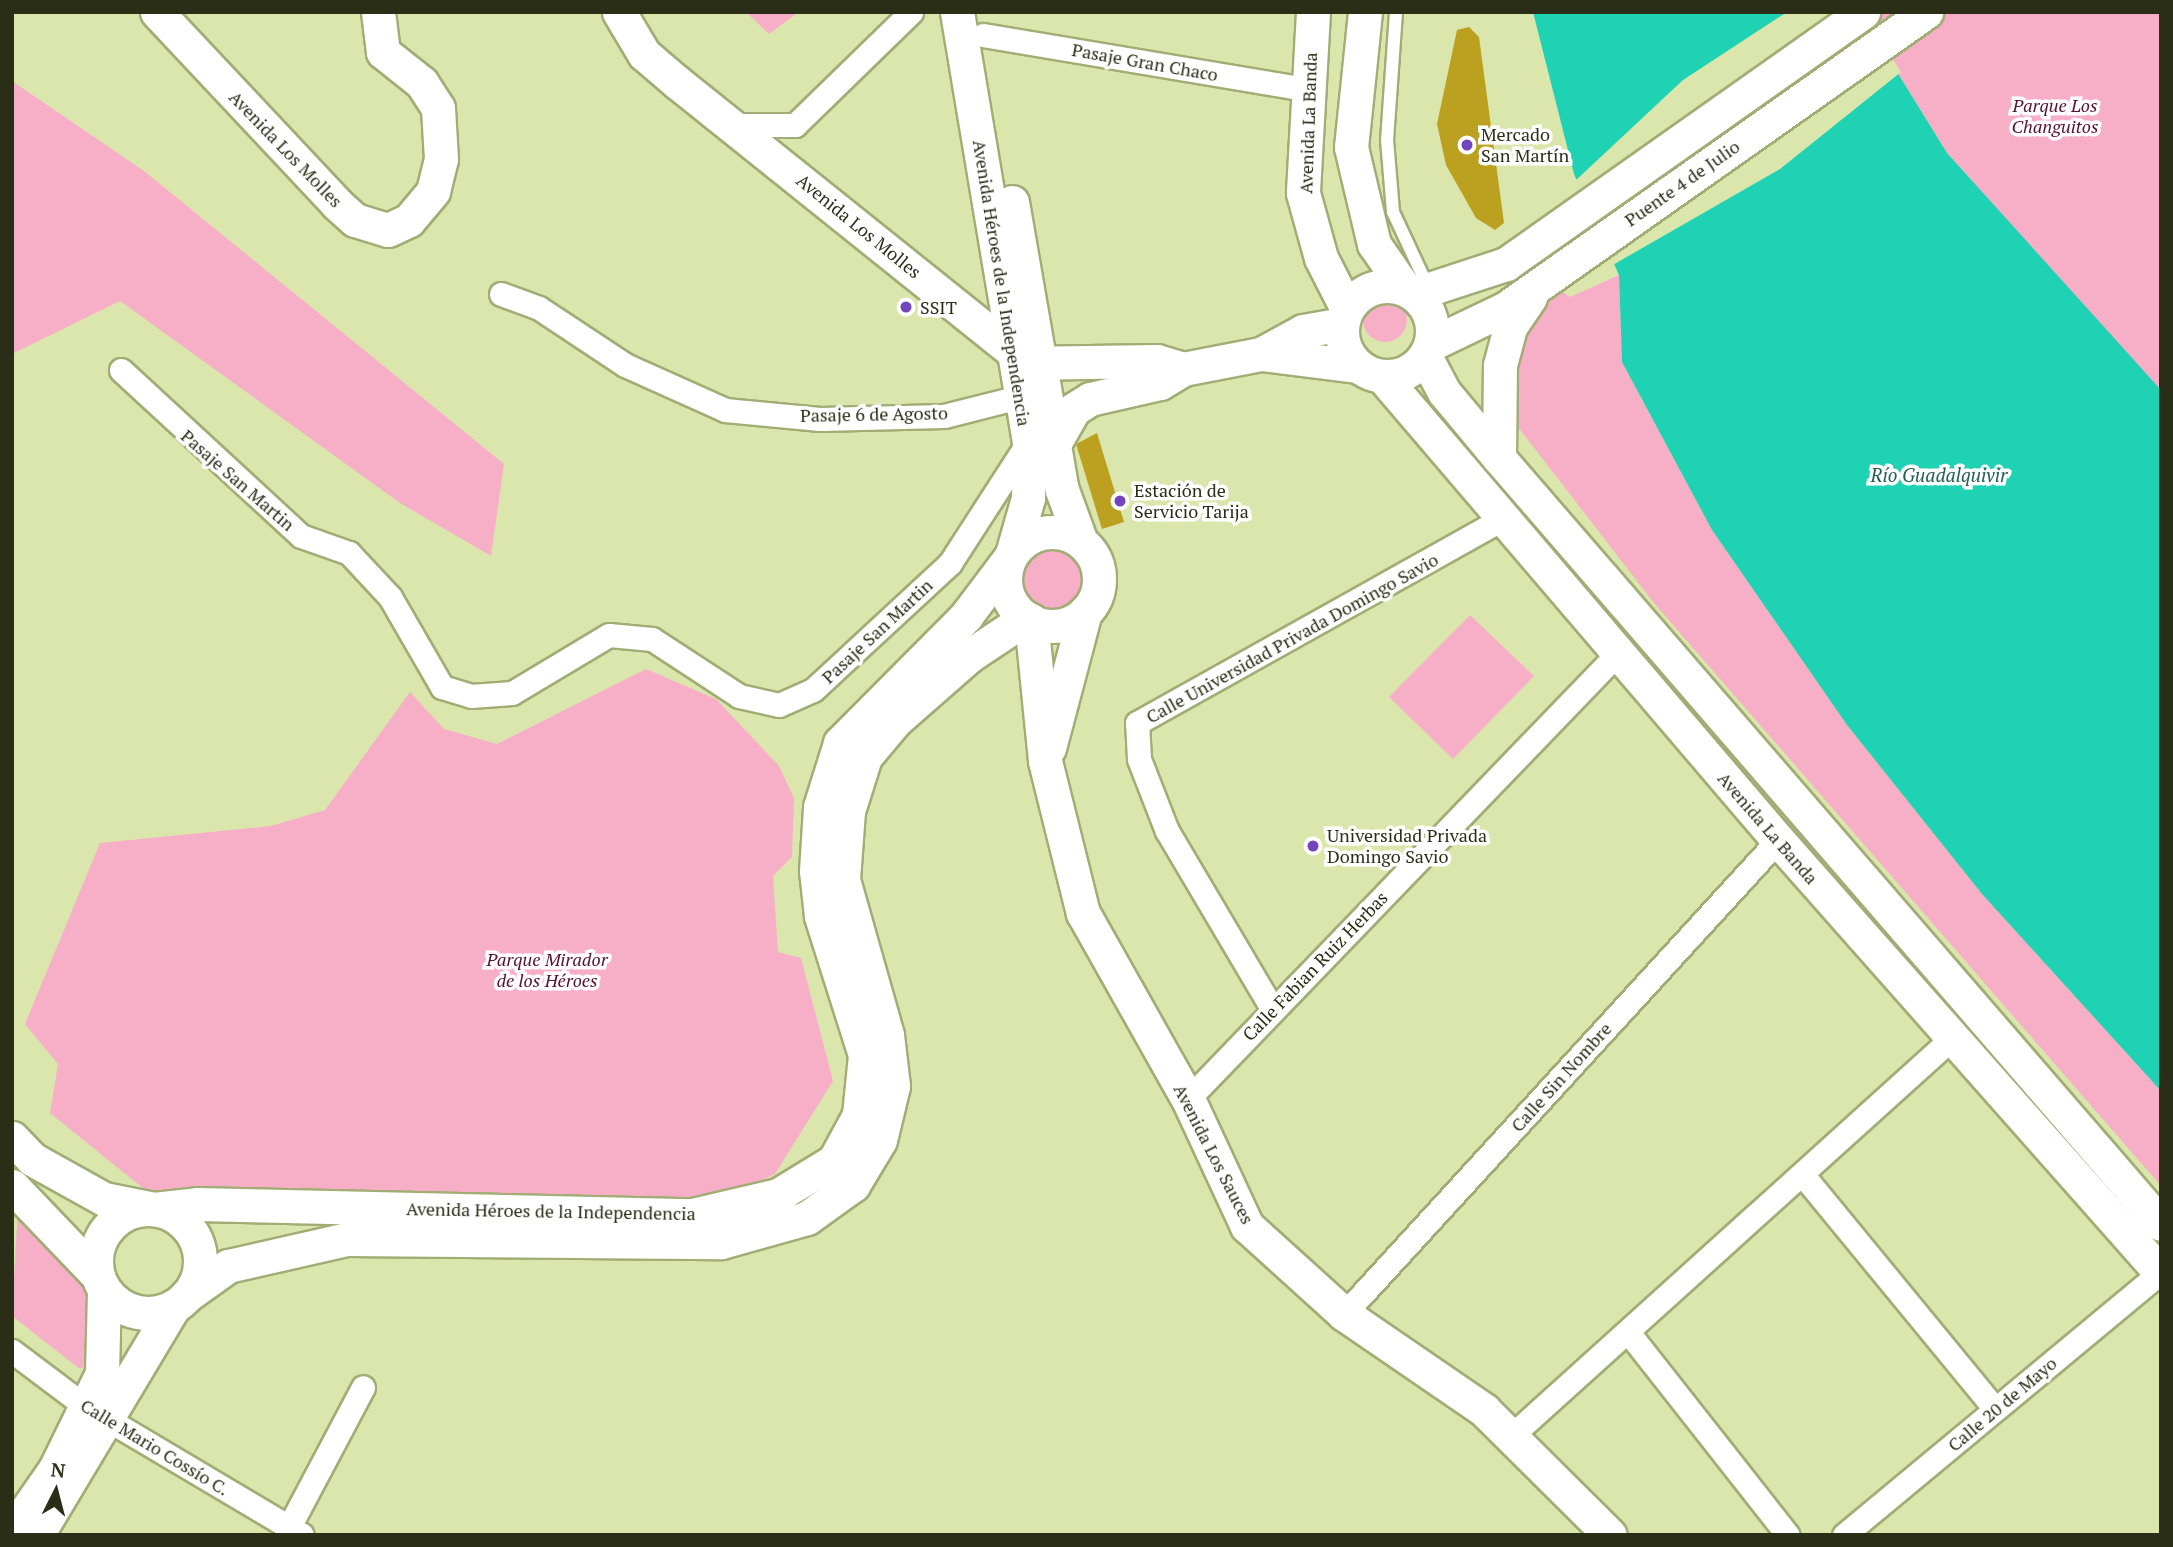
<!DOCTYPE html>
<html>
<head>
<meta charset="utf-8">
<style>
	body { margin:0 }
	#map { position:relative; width:2173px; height:1547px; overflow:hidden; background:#dbe6ad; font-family:"PT Serif",serif }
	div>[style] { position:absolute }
	.green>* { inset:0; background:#f7afc8 }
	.round { border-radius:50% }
	.water>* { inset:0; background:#20d2b4 }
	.pier>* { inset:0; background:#dbe6ad }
	.building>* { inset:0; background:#bba11f }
	.roads { filter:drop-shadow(2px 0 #a2ac75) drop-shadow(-2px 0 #a2ac75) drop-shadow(0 2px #a2ac75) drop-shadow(0 -2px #a2ac75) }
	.lane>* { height:12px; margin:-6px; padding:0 6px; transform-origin:6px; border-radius:6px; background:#fff }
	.street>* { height:23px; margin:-11.5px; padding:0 11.5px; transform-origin:11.5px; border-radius:11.5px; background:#fff }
	.secondary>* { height:33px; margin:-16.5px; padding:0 16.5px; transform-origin:16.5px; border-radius:16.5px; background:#fff }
	.secondary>.ring { margin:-16.5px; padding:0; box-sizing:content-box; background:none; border:33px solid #fff; border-radius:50% }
	.dots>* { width:19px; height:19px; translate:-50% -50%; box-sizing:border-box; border:4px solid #fff; border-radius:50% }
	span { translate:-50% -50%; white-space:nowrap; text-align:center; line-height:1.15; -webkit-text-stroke:7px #fff; paint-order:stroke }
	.street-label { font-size:18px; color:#2a2e17 }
	.park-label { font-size:18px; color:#551231; font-style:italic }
	.poi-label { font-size:18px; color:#2a2e17 }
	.left { translate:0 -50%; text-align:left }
	.water-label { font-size:19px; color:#216053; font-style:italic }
	.frame { position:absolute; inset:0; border:14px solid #2a2e17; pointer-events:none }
	.north { position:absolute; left:21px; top:1456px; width:70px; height:70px; -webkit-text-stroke:5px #fff; paint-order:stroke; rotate:6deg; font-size:19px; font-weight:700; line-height:28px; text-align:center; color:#2a2e17 }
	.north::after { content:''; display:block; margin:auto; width:24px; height:32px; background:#2a2e17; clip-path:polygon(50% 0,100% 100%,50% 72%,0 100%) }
</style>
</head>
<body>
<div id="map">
	<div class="green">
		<div style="clip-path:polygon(746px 12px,799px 12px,769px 34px)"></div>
		<div style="clip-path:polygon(1860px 12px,2161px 12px,2161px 392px,1947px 153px)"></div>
		<div style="clip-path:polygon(12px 81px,144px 171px,504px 464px,491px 556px,400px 503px,120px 301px,12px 354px)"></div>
		<div style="clip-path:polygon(1619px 275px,1622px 362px,1712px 530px,1847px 725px,1982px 894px,2161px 1091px,2161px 1186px,1654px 603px,1511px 418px,1519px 335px,1536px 308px,1556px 288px,1570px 297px)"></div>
		<div class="round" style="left:1363px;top:298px;width:44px;height:44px"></div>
		<div class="round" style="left:1020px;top:546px;width:68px;height:68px"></div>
		<div style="clip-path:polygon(1470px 615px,1534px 676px,1453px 759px,1389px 697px)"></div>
		<div style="clip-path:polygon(646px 669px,716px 699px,779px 766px,794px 798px,792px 857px,773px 876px,778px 952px,801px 958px,833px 1081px,775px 1174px,724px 1199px,154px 1197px,50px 1113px,58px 1064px,25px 1024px,100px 843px,271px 826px,325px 810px,410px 692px,444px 729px,497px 744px)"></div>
		<div style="clip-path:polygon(18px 1206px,76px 1271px,93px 1304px,92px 1362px,80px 1369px,12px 1316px)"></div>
	</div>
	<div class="water">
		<div style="clip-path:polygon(1533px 12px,1860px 12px,1947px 153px,2161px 390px,2161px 1091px,1982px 894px,1847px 725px,1712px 530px,1622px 362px,1619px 275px,1574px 174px)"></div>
	</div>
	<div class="pier">
		<div style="clip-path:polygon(1787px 12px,1863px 12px,1901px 72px,1780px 169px,1611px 266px,1574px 182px,1683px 80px)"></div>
	</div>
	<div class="building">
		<div style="clip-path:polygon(1469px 27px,1479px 37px,1504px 223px,1495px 230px,1476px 218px,1446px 165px,1437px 124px,1457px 30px)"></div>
		<div style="clip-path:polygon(1097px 433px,1124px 522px,1102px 529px,1076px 444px)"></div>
	</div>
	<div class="roads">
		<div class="lane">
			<div style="left:1396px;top:12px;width:128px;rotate:94deg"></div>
			<div style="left:1387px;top:140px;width:72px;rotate:85.2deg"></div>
			<div style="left:1393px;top:212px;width:83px;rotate:65deg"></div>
		</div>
		<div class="street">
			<div style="left:983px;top:35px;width:328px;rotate:9.5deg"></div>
			<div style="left:733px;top:125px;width:62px"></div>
			<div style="left:795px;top:125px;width:162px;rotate:-44.2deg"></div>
			<div style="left:501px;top:294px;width:40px;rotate:20.2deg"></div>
			<div style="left:539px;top:308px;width:103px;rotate:33.5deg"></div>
			<div style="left:625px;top:365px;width:110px;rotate:24.2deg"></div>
			<div style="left:725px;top:410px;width:95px;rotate:5.4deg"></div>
			<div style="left:820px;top:419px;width:124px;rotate:-1.4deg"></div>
			<div style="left:944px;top:416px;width:81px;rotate:-14.2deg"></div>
			<div style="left:121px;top:370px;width:245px;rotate:42.7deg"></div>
			<div style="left:301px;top:536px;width:51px;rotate:19.5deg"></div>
			<div style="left:349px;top:553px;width:60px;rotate:47deg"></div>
			<div style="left:390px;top:597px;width:104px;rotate:60deg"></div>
			<div style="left:442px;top:687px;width:30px;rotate:17deg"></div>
			<div style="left:471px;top:696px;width:41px;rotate:-4.2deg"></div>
			<div style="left:512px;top:693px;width:113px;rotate:-30.9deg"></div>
			<div style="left:609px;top:635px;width:43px;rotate:5.3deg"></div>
			<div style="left:652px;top:639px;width:104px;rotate:33.2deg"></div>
			<div style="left:739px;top:696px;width:41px;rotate:12.7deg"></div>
			<div style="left:779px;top:705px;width:37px;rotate:-24deg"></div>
			<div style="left:813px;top:690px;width:187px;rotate:-42.8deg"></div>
			<div style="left:950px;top:563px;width:145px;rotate:-57.1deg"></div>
			<div style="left:1273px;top:1010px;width:208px;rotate:-120.6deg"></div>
			<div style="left:1167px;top:831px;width:77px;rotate:-111.3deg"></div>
			<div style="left:1139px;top:759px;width:36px;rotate:-93deg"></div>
			<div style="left:1137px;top:723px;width:423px;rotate:-29.2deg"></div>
			<div style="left:1188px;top:1099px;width:620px;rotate:-46.05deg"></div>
			<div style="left:1802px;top:1174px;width:304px;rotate:50.6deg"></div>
			<div style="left:1344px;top:1314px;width:643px;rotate:-47.52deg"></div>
			<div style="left:1628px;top:1332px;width:258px;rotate:51.8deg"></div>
			<div style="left:12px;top:1351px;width:91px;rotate:37deg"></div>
			<div style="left:85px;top:1406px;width:252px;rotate:30.7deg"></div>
			<div style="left:1510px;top:1437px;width:595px;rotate:-42.07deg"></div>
			<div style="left:289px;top:1527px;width:158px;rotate:-62.1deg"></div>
			<div style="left:1844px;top:1535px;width:410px;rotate:-39.7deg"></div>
		</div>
		<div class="secondary">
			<div style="left:157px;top:12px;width:263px;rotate:46.8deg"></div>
			<div style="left:337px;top:204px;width:24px;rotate:42deg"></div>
			<div style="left:355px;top:220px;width:34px;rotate:17deg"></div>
			<div style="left:388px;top:230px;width:23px;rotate:-25deg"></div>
			<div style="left:409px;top:220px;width:38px;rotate:-50deg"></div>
			<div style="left:433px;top:191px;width:33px;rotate:-76deg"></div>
			<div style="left:441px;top:159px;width:51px;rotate:-93.4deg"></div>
			<div style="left:438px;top:108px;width:30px;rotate:-123deg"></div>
			<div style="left:422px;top:83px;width:50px;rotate:-141.5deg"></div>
			<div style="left:383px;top:52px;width:40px;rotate:-97.1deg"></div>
			<div style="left:619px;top:12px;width:49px;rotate:59.2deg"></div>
			<div style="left:644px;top:54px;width:45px;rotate:40.5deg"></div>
			<div style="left:678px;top:83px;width:429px;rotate:38.7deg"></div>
			<div style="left:957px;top:12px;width:435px;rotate:80.5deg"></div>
			<div style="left:1029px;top:441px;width:57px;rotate:91deg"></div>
			<div style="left:1028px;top:498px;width:58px;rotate:105.9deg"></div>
			<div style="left:1313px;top:12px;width:181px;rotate:93.2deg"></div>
			<div style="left:1303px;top:193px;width:67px;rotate:74.5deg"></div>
			<div style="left:1321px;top:258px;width:57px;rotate:63deg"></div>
			<div style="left:1365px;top:12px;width:136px;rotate:95.9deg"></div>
			<div style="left:1351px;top:147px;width:100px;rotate:76.7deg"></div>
			<div style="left:1374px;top:244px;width:55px;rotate:55.4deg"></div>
			<div style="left:1012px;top:202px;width:292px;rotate:80.2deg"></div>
			<div style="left:1062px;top:490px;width:55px;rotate:69.9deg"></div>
			<div class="ring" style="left:1342px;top:286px;width:57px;height:57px"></div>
			<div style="left:1414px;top:294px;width:97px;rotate:-18.1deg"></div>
			<div style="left:1506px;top:264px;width:437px;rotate:-35.2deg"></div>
			<div style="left:1431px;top:344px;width:83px;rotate:-25.6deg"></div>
			<div style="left:1506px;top:308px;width:514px;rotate:-35.17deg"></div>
			<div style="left:1261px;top:354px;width:98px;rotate:7.1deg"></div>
			<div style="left:1425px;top:356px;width:41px;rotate:62.2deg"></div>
			<div style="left:1444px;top:392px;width:86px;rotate:50.2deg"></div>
			<div style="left:1499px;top:458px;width:1012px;rotate:49.17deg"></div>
			<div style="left:1019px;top:363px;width:138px;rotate:-0.8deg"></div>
			<div style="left:1157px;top:361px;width:27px;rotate:17deg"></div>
			<div style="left:1382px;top:376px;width:610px;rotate:49.52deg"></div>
			<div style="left:1778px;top:840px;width:578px;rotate:48.51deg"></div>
			<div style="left:1054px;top:444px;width:40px;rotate:-60.3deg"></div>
			<div style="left:1074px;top:409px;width:19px;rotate:-32deg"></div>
			<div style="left:1090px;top:399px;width:72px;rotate:-12.9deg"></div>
			<div style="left:1160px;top:383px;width:27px;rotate:-31deg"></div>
			<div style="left:1183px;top:369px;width:79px;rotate:-10.9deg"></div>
			<div style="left:1261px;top:354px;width:48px;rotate:-28.7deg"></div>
			<div style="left:1303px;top:331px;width:40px;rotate:-10deg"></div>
			<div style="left:1499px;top:458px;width:93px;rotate:-89.4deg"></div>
			<div style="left:1500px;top:365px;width:39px;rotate:-75deg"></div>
			<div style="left:1510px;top:327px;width:36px;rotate:-56deg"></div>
			<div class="ring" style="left:1005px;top:532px;width:61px;height:61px"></div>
			<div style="left:1031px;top:620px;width:142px;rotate:84.3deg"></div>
			<div style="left:1045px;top:761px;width:157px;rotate:76deg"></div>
			<div style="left:1083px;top:913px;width:214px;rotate:60.6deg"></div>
			<div style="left:1188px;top:1099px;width:140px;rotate:65.1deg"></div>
			<div style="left:1247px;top:1226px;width:131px;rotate:42.2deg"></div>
			<div style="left:1344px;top:1314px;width:170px;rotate:34.4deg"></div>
			<div style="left:1484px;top:1410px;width:177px;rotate:44.8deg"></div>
			<div style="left:1049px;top:748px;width:141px;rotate:-75.2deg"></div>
			<div style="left:12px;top:1138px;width:29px;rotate:46deg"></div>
			<div style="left:32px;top:1159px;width:82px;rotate:29.1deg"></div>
			<div style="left:104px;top:1199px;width:51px;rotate:11.3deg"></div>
			<div style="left:154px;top:1209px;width:43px;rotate:-6.6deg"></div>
			<div style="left:197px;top:1204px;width:496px;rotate:1.3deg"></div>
			<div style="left:693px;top:1215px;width:87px;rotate:-13.2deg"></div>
			<div style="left:778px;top:1195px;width:66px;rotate:-31.3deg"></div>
			<div style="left:834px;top:1161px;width:52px;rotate:-61.5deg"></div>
			<div style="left:859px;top:1115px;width:60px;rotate:-84.3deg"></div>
			<div style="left:865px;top:1055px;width:146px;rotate:-107.6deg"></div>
			<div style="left:821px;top:916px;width:45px;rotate:-96.3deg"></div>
			<div style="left:816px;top:871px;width:64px;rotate:-86.4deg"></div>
			<div style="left:820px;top:807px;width:67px;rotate:-72.6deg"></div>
			<div style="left:840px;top:743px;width:179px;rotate:-45.2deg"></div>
			<div style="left:966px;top:616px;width:71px;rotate:-53deg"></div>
			<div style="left:12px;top:1186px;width:124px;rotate:46.3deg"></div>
			<div class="ring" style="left:96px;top:1209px;width:71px;height:71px"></div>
			<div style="left:186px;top:1296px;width:52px;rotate:-35.5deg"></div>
			<div style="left:228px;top:1266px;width:122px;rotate:-12.8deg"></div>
			<div style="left:347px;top:1239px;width:374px;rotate:0.5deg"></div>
			<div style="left:721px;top:1242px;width:89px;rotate:-15.6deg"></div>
			<div style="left:807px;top:1218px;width:57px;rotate:-35.7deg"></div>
			<div style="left:853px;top:1185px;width:52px;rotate:-59deg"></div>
			<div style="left:880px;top:1140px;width:56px;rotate:-76.5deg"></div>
			<div style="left:893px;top:1086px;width:51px;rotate:-96.7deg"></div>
			<div style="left:887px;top:1035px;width:162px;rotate:-105.8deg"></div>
			<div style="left:843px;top:879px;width:68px;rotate:-85.8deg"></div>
			<div style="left:848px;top:811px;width:57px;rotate:-72.5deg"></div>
			<div style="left:865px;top:757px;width:48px;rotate:-50deg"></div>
			<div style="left:896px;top:720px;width:97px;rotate:-41.2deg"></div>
			<div style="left:969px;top:656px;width:69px;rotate:-33.7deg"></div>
			<div style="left:12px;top:1531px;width:75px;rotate:-55.3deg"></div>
			<div style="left:55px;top:1469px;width:107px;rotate:-63.9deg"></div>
			<div style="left:102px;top:1373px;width:83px;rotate:-88.6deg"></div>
			<div style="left:37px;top:1535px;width:267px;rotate:-59.1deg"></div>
		</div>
	</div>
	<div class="dots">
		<div style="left:1467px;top:145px;background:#7245bd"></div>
		<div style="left:906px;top:307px;background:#7245bd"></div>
		<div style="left:1120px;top:501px;background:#7245bd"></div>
		<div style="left:1313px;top:846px;background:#7245bd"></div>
	</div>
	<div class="street-label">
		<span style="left:1145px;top:62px;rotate:10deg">Pasaje Gran Chaco</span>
		<span style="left:1308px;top:123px;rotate:-88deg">Avenida La Banda</span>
		<span style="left:286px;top:149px;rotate:46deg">Avenida Los Molles</span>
		<span style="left:1682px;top:183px;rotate:-35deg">Puente 4 de Julio</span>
		<span style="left:859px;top:226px;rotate:39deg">Avenida Los Molles</span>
		<span style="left:1002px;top:283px;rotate:81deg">Avenida Héroes de la Independencia</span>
		<span style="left:874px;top:414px;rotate:-1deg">Pasaje 6 de Agosto</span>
		<span style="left:238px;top:480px;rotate:41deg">Pasaje San Martin</span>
		<span style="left:877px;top:631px;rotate:-43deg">Pasaje San Martin</span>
		<span style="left:1292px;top:638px;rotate:-29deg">Calle Universidad Privada Domingo Savio</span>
		<span style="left:1768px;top:828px;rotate:49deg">Avenida La Banda</span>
		<span style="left:1315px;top:966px;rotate:-46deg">Calle Fabian Ruiz Herbas</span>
		<span style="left:1561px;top:1077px;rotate:-48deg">Calle Sin Nombre</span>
		<span style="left:1214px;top:1154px;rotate:63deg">Avenida Los Sauces</span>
		<span style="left:551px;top:1211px;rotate:1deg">Avenida Héroes de la Independencia</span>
		<span style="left:2002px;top:1404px;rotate:-40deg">Calle 20 de Mayo</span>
		<span style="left:155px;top:1447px;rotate:31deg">Calle Mario Cossío C.</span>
	</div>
	<div class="park-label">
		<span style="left:2055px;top:116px">Parque Los<br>Changuitos</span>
		<span style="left:547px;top:970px">Parque Mirador<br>de los Héroes</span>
	</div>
	<div class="poi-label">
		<span class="left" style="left:1481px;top:145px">Mercado<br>San Martín</span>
		<span class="left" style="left:920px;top:307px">SSIT</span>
		<span class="left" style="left:1134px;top:501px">Estación de<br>Servicio Tarija</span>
		<span class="left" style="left:1327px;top:846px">Universidad Privada<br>Domingo Savio</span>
	</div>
	<div class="water-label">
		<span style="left:1939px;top:475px">Río Guadalquivir</span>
	</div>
	<div class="frame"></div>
	<div class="north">N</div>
</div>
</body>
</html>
